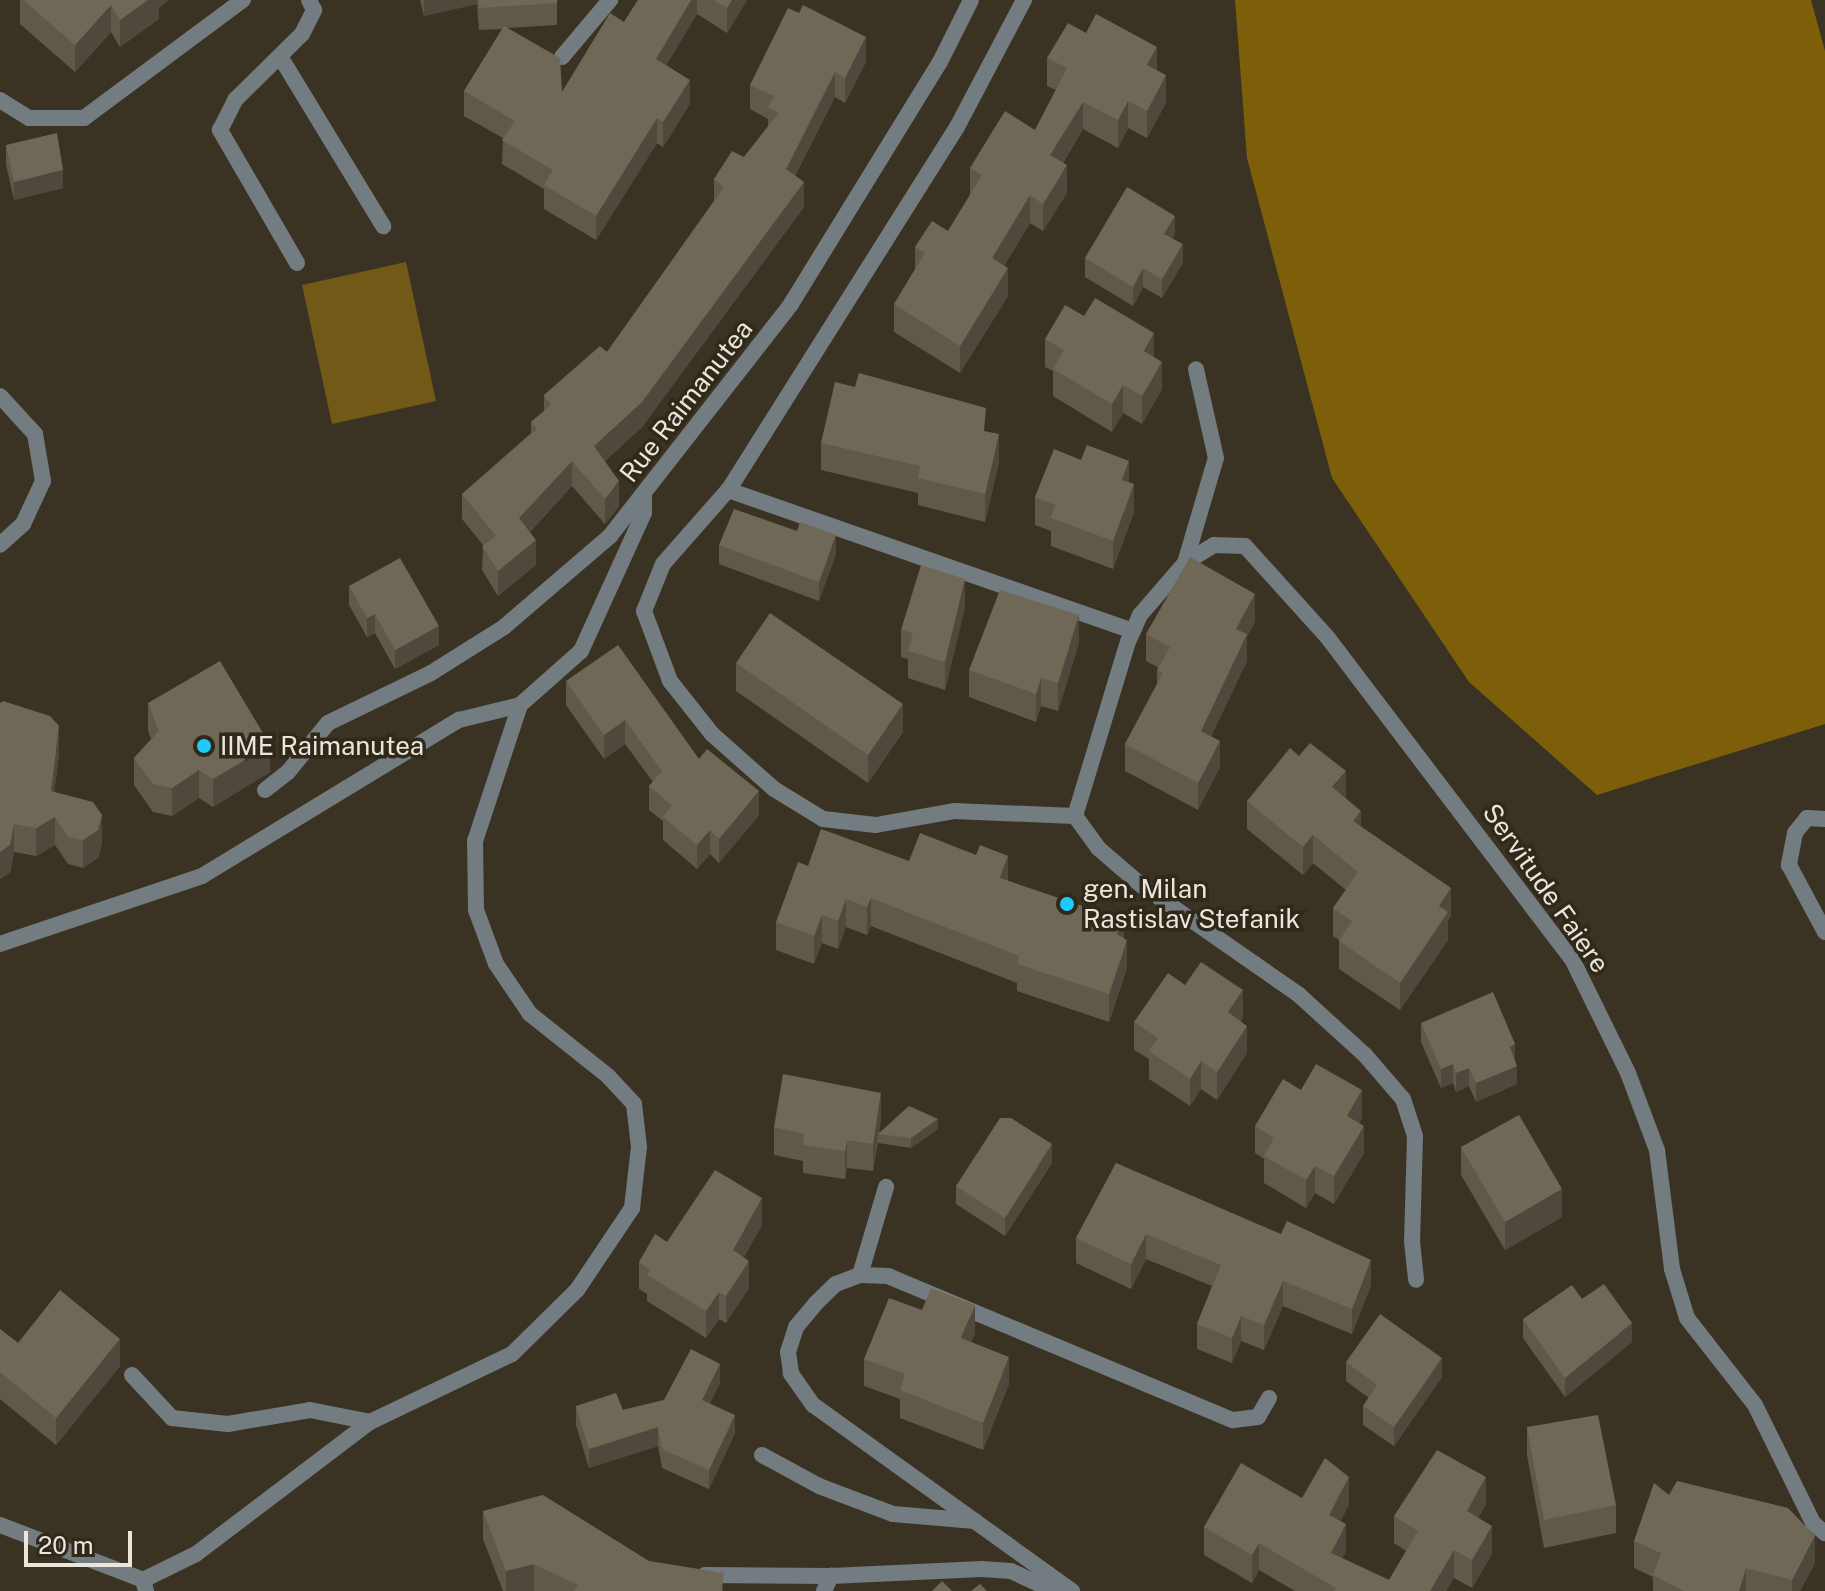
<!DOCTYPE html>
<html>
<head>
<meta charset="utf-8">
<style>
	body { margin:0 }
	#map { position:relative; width:1825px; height:1591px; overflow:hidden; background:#3a3323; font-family:"Public Sans",sans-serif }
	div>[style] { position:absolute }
	.green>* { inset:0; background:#735918 }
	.forest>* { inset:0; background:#7d5f0a }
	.lane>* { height:16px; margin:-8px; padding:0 8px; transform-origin:8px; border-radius:8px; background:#737c80 }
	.street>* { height:16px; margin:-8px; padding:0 8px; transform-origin:8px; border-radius:8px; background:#737c80 }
	.wall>* { inset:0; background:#60594a }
	.shaded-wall>* { inset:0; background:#4e493c }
	.building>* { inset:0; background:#706856 }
	.dots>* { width:22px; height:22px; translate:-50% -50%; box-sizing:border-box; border:4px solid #30291a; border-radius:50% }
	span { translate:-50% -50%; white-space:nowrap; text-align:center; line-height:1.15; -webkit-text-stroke:7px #30291a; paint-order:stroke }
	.street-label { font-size:26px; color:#ebe6dc }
	.poi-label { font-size:26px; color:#ebe6dc }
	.left { translate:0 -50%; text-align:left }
	.scale { position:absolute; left:24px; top:1531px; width:108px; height:36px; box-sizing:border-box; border:4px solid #ebe6dc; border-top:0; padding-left:10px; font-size:24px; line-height:28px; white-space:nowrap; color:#ebe6dc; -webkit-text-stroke:6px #30291a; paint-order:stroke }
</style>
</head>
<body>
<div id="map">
	<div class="green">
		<div style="clip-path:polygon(406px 262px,436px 401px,332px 424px,302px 285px)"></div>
	</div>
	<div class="forest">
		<div style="clip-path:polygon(1235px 0,1811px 0,1825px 51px,1825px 724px,1597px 795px,1469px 682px,1332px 478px,1247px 158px)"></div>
	</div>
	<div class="lane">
		<div style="left:281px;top:58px;width:197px;rotate:58.7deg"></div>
		<div style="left:297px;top:263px;width:154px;rotate:-120.1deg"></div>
		<div style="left:220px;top:130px;width:34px;rotate:-63deg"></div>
		<div style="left:235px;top:100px;width:94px;rotate:-44.6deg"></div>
		<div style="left:302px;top:34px;width:27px;rotate:-63deg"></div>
		<div style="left:314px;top:10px;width:11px;rotate:-117deg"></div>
		<div style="left:265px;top:790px;width:29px;rotate:-38deg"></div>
		<div style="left:288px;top:772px;width:63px;rotate:-50.8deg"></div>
	</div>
	<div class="street">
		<div style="left:1024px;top:0;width:144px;rotate:117.8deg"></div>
		<div style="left:957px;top:127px;width:429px;rotate:122.2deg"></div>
		<div style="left:728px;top:490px;width:429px;rotate:19.2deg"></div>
		<div style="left:562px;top:57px;width:75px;rotate:-49.9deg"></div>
		<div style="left:0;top:100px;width:34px;rotate:32deg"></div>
		<div style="left:29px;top:118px;width:55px"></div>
		<div style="left:84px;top:118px;width:198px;rotate:-36.6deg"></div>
		<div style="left:0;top:396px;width:52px;rotate:47.4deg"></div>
		<div style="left:35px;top:434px;width:48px;rotate:80.3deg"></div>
		<div style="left:43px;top:481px;width:47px;rotate:114.9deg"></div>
		<div style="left:23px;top:524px;width:31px;rotate:138deg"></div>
		<div style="left:728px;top:490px;width:98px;rotate:131.3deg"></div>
		<div style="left:663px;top:564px;width:51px;rotate:112deg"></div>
		<div style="left:644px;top:611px;width:75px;rotate:69.6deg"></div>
		<div style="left:670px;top:681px;width:68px;rotate:51.6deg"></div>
		<div style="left:712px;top:734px;width:83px;rotate:41.6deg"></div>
		<div style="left:774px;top:789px;width:57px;rotate:31.5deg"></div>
		<div style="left:823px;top:819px;width:53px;rotate:6.5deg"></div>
		<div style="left:876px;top:825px;width:79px;rotate:-10.2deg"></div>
		<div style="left:954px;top:811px;width:121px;rotate:2.4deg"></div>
		<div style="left:1185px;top:563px;width:34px;rotate:-32deg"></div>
		<div style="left:1214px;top:545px;width:31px;rotate:2deg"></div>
		<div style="left:1245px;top:546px;width:124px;rotate:47.9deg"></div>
		<div style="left:1328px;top:638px;width:403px;rotate:52.8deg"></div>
		<div style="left:1572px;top:959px;width:127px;rotate:63.8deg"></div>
		<div style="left:1628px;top:1073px;width:82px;rotate:69.4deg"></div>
		<div style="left:1657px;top:1150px;width:120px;rotate:82.8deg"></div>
		<div style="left:1672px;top:1269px;width:51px;rotate:73deg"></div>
		<div style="left:1687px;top:1318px;width:110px;rotate:52deg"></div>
		<div style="left:1755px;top:1405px;width:131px;rotate:63.8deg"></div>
		<div style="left:1813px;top:1523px;width:16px;rotate:40deg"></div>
		<div style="left:328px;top:723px;width:114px;rotate:-25.9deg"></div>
		<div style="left:431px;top:673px;width:86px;rotate:-32.2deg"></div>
		<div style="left:504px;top:627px;width:140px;rotate:-40.6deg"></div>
		<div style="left:610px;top:536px;width:294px;rotate:-52deg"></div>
		<div style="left:791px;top:304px;width:284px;rotate:-58.4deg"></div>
		<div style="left:940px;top:62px;width:69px;rotate:-63.4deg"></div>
		<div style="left:1075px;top:816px;width:39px;rotate:54deg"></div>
		<div style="left:1098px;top:848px;width:57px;rotate:40.7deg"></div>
		<div style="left:1141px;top:885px;width:193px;rotate:34.8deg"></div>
		<div style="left:1299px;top:995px;width:89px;rotate:42.3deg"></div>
		<div style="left:1365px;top:1055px;width:58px;rotate:49.2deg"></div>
		<div style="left:1403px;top:1099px;width:39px;rotate:72deg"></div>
		<div style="left:1415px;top:1136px;width:105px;rotate:91.6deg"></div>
		<div style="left:1412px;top:1241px;width:39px;rotate:84deg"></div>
		<div style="left:1075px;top:816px;width:182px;rotate:-73.1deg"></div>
		<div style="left:1128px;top:642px;width:30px;rotate:-66deg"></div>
		<div style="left:1140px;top:615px;width:69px;rotate:-49.1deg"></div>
		<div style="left:1185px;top:563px;width:109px;rotate:-73.6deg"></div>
		<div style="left:1216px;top:458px;width:91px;rotate:-102.7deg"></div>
		<div style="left:1825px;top:819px;width:18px;rotate:-177deg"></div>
		<div style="left:1807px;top:818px;width:19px;rotate:129deg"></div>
		<div style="left:1795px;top:833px;width:33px;rotate:101deg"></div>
		<div style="left:1789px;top:865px;width:76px;rotate:61.8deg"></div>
		<div style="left:0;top:944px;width:213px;rotate:-18.6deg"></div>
		<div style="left:202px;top:876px;width:301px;rotate:-31.3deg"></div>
		<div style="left:459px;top:720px;width:63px;rotate:-13.8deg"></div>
		<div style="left:860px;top:1275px;width:92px;rotate:-73.5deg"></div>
		<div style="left:132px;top:1375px;width:59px;rotate:47.1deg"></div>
		<div style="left:172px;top:1418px;width:56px;rotate:6.1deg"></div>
		<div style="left:228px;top:1424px;width:83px;rotate:-9.7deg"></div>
		<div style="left:310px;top:1410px;width:61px;rotate:11.3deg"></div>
		<div style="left:762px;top:1455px;width:65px;rotate:28.5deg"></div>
		<div style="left:819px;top:1486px;width:79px;rotate:20.7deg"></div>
		<div style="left:893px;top:1514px;width:82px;rotate:4.9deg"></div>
		<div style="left:0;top:1525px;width:153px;rotate:21deg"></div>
		<div style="left:705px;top:1575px;width:126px;rotate:0.5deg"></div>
		<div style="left:146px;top:1591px;width:11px;rotate:-105deg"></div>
		<div style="left:143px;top:1580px;width:59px;rotate:-26.1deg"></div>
		<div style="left:196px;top:1554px;width:218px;rotate:-37.2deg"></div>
		<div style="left:370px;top:1422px;width:157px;rotate:-25.6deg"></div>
		<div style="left:512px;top:1354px;width:91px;rotate:-44.6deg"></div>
		<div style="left:577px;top:1290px;width:99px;rotate:-56.1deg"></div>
		<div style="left:632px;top:1208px;width:61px;rotate:-83.5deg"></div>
		<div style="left:639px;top:1147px;width:43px;rotate:-96.6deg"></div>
		<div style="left:634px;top:1104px;width:38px;rotate:-133deg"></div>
		<div style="left:608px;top:1076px;width:100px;rotate:-141.5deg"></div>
		<div style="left:530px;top:1014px;width:60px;rotate:-124.2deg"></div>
		<div style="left:496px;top:964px;width:58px;rotate:-110.3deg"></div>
		<div style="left:476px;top:910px;width:69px;rotate:-90.8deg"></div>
		<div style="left:475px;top:841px;width:143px;rotate:-71.7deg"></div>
		<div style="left:520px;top:705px;width:81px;rotate:-41.5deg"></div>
		<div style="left:581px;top:651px;width:152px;rotate:-65.5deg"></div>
		<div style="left:644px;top:513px;width:19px;rotate:-90deg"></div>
		<div style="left:824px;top:1591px;width:17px;rotate:-65deg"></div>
		<div style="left:831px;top:1576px;width:151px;rotate:-2.7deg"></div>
		<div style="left:982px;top:1569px;width:29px;rotate:4deg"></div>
		<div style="left:1011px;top:1571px;width:47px;rotate:24.9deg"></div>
		<div style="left:1072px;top:1591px;width:319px;rotate:-144.3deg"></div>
		<div style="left:813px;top:1405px;width:39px;rotate:-125deg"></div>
		<div style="left:791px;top:1373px;width:21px;rotate:-98deg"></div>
		<div style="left:788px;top:1352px;width:26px;rotate:-72deg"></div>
		<div style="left:796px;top:1327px;width:30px;rotate:-50deg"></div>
		<div style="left:815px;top:1304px;width:29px;rotate:-44deg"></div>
		<div style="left:836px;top:1284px;width:26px;rotate:-21deg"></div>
		<div style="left:860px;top:1275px;width:28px;rotate:2deg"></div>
		<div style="left:888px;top:1276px;width:374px;rotate:22.7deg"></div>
		<div style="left:1233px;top:1420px;width:25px;rotate:-7deg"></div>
		<div style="left:1258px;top:1417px;width:22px;rotate:-60deg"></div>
	</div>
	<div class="wall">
		<div style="clip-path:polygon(20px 0,169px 0,159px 8px,159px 19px,120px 47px,111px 32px,75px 72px,20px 24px)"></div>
		<div style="clip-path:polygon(420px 0,557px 0,557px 25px,508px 28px,562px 92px,624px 22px,638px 0,747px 0,727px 33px,697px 14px,666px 65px,690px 104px,663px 147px,657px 143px,596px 240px,544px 209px,544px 189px,502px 164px,503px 138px,464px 116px,464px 91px,502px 29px,479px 30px,477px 4px,424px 16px)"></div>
		<div style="clip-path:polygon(1086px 33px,1157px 70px,1166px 103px,1147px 138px,1128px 128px,1118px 148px,1083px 129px,1063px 163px,1067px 193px,1043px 231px,1030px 223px,1004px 266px,1008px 296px,960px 373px,894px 332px,894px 304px,915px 269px,915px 247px,948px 231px,970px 195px,970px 168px,1035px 130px,1056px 90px,1047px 86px,1047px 58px)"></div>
		<div style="clip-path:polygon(866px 62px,845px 103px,835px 97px,795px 176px,804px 207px,642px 427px,605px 461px,619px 506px,605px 524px,572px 486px,530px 532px,536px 565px,498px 596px,482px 570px,483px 545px,462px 519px,462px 494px,531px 433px,531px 422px,544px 412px,544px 395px,607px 352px,714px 201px,714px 179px,744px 157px,768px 126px,768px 119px,750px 109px,750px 85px)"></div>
		<div style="clip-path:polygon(6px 145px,63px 188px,14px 200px,6px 164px)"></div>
		<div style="clip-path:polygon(1175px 234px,1172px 239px,1183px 263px,1162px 298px,1143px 287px,1133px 306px,1085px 277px,1085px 258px)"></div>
		<div style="clip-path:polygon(1045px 339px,1154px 357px,1162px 389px,1142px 424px,1123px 413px,1112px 432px,1053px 396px,1053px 371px,1045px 367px)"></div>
		<div style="clip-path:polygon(986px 432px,999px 462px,985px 522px,918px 505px,918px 493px,821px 470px,821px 443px)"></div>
		<div style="clip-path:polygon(1129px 482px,1134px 512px,1113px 569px,1051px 546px,1051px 531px,1035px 525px,1035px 497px)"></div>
		<div style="clip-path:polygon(719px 545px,836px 554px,819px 601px,719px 564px)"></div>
		<div style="clip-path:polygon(349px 586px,439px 645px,395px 669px,375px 633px,367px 637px,349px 605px)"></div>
		<div style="clip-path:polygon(965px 607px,945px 690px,908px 678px,908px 659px,901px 657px,901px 630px)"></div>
		<div style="clip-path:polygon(1255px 621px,1247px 637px,1247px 661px,1211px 736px,1220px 767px,1198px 810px,1125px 771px,1125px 744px,1157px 684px,1157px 670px,1159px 668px,1146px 661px,1146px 634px)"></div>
		<div style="clip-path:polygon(1079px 643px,1058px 711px,1041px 706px,1036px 722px,969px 697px,969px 670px)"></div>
		<div style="clip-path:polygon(736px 663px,903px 732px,868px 783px,736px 691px)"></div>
		<div style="clip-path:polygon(566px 681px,699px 759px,759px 815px,719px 863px,710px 854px,697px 869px,663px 840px,663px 821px,649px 810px,649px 786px,653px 782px,625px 744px,604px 759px,566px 705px)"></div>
		<div style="clip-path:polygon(0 703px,59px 754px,54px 792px,102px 843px,98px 858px,83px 868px,68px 864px,55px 845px,36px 856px,14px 852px,10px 873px)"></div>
		<div style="clip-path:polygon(148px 703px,270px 772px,213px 807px,199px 798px,172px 816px,153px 812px,134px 785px,134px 758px,151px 739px,148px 731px)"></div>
		<div style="clip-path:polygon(1299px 756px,1346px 798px,1361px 827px,1451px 916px,1448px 920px,1448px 940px,1400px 1010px,1339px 969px,1339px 940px,1333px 936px,1333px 908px,1346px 890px,1313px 863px,1303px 875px,1247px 829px,1247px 801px)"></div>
		<div style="clip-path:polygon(909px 861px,1008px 881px,1124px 939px,1127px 968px,1109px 1022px,1017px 991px,1017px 983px,871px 926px,867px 935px,846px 927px,838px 949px,822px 943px,814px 964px,776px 950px,776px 922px)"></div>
		<div style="clip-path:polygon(1185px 985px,1243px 1017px,1241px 1021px,1247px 1053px,1217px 1100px,1201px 1089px,1190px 1106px,1149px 1079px,1149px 1059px,1134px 1050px,1134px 1022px)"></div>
		<div style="clip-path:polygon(1421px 1023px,1515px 1061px,1517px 1084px,1476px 1102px,1469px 1086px,1456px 1092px,1453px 1083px,1441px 1088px,1421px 1042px)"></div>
		<div style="clip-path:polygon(1301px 1090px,1362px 1118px,1359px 1123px,1364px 1153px,1334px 1204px,1315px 1193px,1306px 1208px,1264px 1183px,1264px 1159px,1255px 1153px,1255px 1126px)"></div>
		<div style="clip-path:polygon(881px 1120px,879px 1132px,938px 1129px,911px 1148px,878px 1143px,878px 1141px,873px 1171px,847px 1168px,845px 1179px,803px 1173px,803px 1161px,774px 1155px,774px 1127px)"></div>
		<div style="clip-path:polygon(1461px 1147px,1562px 1217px,1505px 1250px,1461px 1175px)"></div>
		<div style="clip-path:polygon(1052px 1163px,1005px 1236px,956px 1204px,956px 1186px)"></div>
		<div style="clip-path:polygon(1116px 1163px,1371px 1285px,1352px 1334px,1283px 1306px,1264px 1350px,1241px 1341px,1232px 1363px,1197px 1349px,1197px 1324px,1212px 1286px,1146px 1259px,1131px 1289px,1076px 1263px,1076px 1238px)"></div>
		<div style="clip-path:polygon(762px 1225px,744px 1257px,749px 1288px,726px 1323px,719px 1319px,706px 1338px,647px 1301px,647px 1294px,639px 1289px,639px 1262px,667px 1242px)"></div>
		<div style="clip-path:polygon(1582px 1299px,1632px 1342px,1565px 1397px,1523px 1338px,1523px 1319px)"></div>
		<div style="clip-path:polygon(0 1329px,18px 1343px,120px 1366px,56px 1445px,0 1399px)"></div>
		<div style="clip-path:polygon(975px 1333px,971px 1342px,1009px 1384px,983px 1450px,900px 1418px,900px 1399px,864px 1386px,864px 1359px)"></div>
		<div style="clip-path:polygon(1346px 1362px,1442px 1377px,1394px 1446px,1363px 1425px,1363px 1406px,1369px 1398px,1346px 1381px)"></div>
		<div style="clip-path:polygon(720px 1383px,710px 1403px,735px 1433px,709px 1489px,662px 1468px,658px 1446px,589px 1468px,576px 1425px,576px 1406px,623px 1410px,664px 1400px)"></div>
		<div style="clip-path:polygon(1527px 1427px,1616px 1505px,1616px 1533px,1544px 1548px,1527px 1455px)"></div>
		<div style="clip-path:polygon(1669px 1495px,1815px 1563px,1800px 1591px,1653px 1591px,1653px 1577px,1634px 1568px,1634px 1541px)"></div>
		<div style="clip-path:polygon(1302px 1498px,1349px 1505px,1340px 1521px,1346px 1552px,1342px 1558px,1389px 1580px,1406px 1551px,1394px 1543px,1394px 1516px,1486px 1504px,1478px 1518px,1492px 1554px,1472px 1588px,1454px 1578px,1446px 1591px,1295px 1591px,1259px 1570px,1252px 1583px,1204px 1555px,1204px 1527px)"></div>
		<div style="clip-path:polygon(483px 1511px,649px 1561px,724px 1591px,503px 1591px,483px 1539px)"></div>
	</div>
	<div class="shaded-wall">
		<div style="clip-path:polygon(148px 0,169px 0,159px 8px,159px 19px,120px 47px,120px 20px)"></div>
		<div style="clip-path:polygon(424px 0,477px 0,477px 4px,424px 16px)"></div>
		<div style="clip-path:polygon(691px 0,697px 0,697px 14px,656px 83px,656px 59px)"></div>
		<div style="clip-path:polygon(732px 0,747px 0,727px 33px,727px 8px)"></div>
		<div style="clip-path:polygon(111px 5px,111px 32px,75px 72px,75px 45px)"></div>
		<div style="clip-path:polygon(866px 37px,866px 62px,845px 103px,845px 78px)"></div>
		<div style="clip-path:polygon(1157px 47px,1157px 74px,1147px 65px)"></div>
		<div style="clip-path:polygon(835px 72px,835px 97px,786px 193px,786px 169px)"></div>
		<div style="clip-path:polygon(1166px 75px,1166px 103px,1147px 138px,1147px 111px)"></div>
		<div style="clip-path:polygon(690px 80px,690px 104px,663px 147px,663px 122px)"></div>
		<div style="clip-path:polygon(1128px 101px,1128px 128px,1118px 148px,1118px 120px)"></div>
		<div style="clip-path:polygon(1083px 102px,1083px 129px,1050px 183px,1050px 155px)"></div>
		<div style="clip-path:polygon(657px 118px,657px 143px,596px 240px,596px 216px)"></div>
		<div style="clip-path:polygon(1067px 165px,1067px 193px,1043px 231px,1043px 204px)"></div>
		<div style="clip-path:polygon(63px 170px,63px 188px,14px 200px,14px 182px)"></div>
		<div style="clip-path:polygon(804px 182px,804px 207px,642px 427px,594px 471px,594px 446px)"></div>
		<div style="clip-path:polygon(1030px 195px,1030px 223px,992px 286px,992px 258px)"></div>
		<div style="clip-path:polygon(1175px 216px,1175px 234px,1164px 253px,1164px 234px)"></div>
		<div style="clip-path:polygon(1183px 244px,1183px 263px,1162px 298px,1162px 279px)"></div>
		<div style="clip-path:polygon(1008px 268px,1008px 296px,960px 373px,960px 346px)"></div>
		<div style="clip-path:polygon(1143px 268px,1143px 287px,1133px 306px,1133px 287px)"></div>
		<div style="clip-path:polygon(1154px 333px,1154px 361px,1144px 351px)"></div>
		<div style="clip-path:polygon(1162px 362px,1162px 389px,1142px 424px,1142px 396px)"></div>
		<div style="clip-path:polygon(1123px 385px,1123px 413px,1112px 432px,1112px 404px)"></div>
		<div style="clip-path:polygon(999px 434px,999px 462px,985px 522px,985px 494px)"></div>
		<div style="clip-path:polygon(572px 461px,572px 486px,519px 543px,519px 518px)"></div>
		<div style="clip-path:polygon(1129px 461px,1129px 489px,1122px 480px)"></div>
		<div style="clip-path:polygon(619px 481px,619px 506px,605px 524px,605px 499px)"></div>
		<div style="clip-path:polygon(1134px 484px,1134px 512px,1113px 569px,1113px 541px)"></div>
		<div style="clip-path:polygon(836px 535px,836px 554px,819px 601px,819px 582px)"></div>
		<div style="clip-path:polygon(536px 540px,536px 565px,498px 596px,498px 571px)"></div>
		<div style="clip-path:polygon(965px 579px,965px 607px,945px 690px,945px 662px)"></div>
		<div style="clip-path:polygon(1255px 594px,1255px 621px,1247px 637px,1247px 661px,1201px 758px,1201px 731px,1236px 629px)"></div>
		<div style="clip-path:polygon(375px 614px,375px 633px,367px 637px,367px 618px)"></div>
		<div style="clip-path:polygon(1079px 615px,1079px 643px,1058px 711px,1058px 683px)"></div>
		<div style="clip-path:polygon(439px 626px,439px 645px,395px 669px,395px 650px)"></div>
		<div style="clip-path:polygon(1041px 678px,1041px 706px,1036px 722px,1036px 694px)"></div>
		<div style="clip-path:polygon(903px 704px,903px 732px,868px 783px,868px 755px)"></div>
		<div style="clip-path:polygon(625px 720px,625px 744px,604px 759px,604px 735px)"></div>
		<div style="clip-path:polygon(59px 726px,59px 754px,51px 819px,51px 791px)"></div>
		<div style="clip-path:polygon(1220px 741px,1220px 767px,1198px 810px,1198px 783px)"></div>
		<div style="clip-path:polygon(270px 745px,270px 772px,213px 807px,213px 779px)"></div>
		<div style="clip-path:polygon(199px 770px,199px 798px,172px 816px,172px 788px)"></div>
		<div style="clip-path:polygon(1346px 771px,1346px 799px,1332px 787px)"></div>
		<div style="clip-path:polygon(759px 791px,759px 815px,719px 863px,719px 839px)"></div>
		<div style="clip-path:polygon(1361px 811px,1361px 838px,1353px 821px)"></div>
		<div style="clip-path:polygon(102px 815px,102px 843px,98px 858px,83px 868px,83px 840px)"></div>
		<div style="clip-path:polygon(55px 817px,55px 845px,36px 856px,36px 828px)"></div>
		<div style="clip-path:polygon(14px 824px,14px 852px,10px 873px,0 879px,0 852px)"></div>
		<div style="clip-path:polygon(710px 830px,710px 854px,697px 869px,697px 845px)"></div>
		<div style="clip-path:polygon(1313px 835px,1313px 863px,1303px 875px,1303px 847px)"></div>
		<div style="clip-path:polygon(1008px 856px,1008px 884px,1000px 878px)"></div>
		<div style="clip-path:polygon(1451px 888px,1451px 916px,1448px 920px,1448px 940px,1400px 1010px,1400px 983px,1439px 906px)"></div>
		<div style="clip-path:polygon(871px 898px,871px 926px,867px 935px,867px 907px)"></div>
		<div style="clip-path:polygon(846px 899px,846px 927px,838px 949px,838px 921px)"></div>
		<div style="clip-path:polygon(822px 915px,822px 943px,814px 964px,814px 936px)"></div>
		<div style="clip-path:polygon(1124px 920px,1124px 948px,1117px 934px)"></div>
		<div style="clip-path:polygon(1127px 940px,1127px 968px,1109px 1022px,1109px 994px)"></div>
		<div style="clip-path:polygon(1243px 990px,1243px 1017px,1228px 1040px,1228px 1012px)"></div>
		<div style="clip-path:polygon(1247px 1026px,1247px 1053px,1217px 1100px,1217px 1072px)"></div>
		<div style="clip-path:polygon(1515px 1044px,1515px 1063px,1510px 1047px)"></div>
		<div style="clip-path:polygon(1201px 1061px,1201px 1089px,1190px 1106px,1190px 1079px)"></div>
		<div style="clip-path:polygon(1453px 1064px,1453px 1083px,1441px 1088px,1441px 1069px)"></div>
		<div style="clip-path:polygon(1517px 1066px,1517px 1084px,1476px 1102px,1476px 1083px)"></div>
		<div style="clip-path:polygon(1469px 1068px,1469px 1086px,1456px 1092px,1456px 1073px)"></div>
		<div style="clip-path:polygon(1362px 1090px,1362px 1118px,1347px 1144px,1347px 1116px)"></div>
		<div style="clip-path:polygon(881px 1093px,881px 1120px,879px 1134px,878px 1134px,873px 1171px,873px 1144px)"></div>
		<div style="clip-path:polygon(938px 1119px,938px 1129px,911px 1148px,911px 1138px)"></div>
		<div style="clip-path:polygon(1364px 1126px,1364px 1153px,1334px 1204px,1334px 1176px)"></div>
		<div style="clip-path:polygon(847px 1140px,847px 1168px,845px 1179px,845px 1151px)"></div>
		<div style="clip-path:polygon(1052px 1144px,1052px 1163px,1005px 1236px,1005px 1218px)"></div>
		<div style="clip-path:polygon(1315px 1166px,1315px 1193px,1306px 1208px,1306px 1180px)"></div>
		<div style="clip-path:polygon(1562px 1189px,1562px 1217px,1505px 1250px,1505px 1222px)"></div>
		<div style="clip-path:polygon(762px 1198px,762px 1225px,733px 1276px,733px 1250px)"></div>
		<div style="clip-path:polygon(1146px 1234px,1146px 1259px,1131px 1289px,1131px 1264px)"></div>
		<div style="clip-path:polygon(1371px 1260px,1371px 1285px,1352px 1334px,1352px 1309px)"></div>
		<div style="clip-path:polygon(749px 1261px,749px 1288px,726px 1323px,726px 1296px)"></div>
		<div style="clip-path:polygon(1283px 1281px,1283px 1306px,1264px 1350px,1264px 1325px)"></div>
		<div style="clip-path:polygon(719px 1292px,719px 1319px,706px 1338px,706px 1311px)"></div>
		<div style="clip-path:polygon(975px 1305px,975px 1333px,961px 1365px,961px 1338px)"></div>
		<div style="clip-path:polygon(1241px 1316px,1241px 1341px,1232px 1363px,1232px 1338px)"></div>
		<div style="clip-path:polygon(1632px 1323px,1632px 1342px,1565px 1397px,1565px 1378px)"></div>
		<div style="clip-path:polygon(120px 1339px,120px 1366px,56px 1445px,56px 1418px)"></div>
		<div style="clip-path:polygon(1009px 1357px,1009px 1384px,983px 1450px,983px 1423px)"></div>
		<div style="clip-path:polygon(1442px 1358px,1442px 1377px,1394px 1446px,1394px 1427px)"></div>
		<div style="clip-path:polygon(720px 1364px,720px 1383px,702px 1418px,702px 1400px)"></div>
		<div style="clip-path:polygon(735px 1415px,735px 1433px,709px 1489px,709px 1470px)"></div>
		<div style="clip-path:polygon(658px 1427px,658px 1446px,589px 1468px,589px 1449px)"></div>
		<div style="clip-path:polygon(1349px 1477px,1349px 1505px,1329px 1543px,1329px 1515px)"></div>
		<div style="clip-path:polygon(1486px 1477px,1486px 1504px,1467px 1539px,1467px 1511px)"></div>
		<div style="clip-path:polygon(1346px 1524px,1346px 1552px,1331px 1580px,1331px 1553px)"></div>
		<div style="clip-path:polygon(1492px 1526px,1492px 1554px,1472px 1588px,1472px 1560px)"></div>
		<div style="clip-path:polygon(1815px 1536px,1815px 1563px,1800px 1591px,1792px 1591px,1792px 1580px)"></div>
		<div style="clip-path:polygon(1259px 1543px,1259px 1570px,1252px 1583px,1252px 1555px)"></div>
		<div style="clip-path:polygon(1454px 1550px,1454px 1578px,1446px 1591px,1430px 1591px)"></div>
		<div style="clip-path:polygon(534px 1564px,534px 1591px,506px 1591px,506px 1571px)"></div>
		<div style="clip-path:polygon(1746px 1568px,1746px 1591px,1739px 1591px)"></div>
	</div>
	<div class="building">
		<div style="clip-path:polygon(23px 0,148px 0,120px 20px,111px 5px,75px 45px)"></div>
		<div style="clip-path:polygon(479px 0,557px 0,557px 3px,479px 8px)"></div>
		<div style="clip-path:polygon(638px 0,691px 0,656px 59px,690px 80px,663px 122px,657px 118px,596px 216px,544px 185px,553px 170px,502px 140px,515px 121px,464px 91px,504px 26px,560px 58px,562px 92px,610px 13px,624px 22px)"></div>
		<div style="clip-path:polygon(713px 0,732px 0,727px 8px)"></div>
		<div style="clip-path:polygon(803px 5px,866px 37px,845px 78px,835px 72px,786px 169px,804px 182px,642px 402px,594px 446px,619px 481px,605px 499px,572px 461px,519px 518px,536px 540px,498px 571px,482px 546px,496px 536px,462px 494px,537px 429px,531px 422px,551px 405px,544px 395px,600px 346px,607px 352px,724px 187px,714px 179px,732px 151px,744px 157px,779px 113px,768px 107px,774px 96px,750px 85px,788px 8px,799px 13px)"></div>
		<div style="clip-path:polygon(1096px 14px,1157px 47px,1147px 65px,1166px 75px,1147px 111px,1128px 101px,1118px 120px,1083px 102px,1050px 155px,1067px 165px,1043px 204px,1030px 195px,992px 258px,1008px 268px,960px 346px,894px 304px,925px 253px,915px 247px,932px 221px,948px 231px,982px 175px,970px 168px,1005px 111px,1035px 130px,1067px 68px,1047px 58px,1068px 23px,1086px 33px)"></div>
		<div style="clip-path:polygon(57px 133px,63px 170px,14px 182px,6px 145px)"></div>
		<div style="clip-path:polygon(1127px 187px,1175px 216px,1164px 234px,1183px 244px,1162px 279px,1143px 268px,1133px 287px,1085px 258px)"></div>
		<div style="clip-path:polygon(1095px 298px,1154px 333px,1144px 351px,1162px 362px,1142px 396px,1123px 385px,1112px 404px,1053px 369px,1064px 350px,1045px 339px,1065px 305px,1084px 316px)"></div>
		<div style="clip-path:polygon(859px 373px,986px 408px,984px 431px,999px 434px,985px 494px,918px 478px,920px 466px,821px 443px,835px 382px,855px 387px)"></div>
		<div style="clip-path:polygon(1087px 445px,1129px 461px,1122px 480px,1134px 484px,1113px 541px,1051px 518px,1055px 505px,1035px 497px,1054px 449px,1081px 460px)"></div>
		<div style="clip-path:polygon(734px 509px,797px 531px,800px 522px,836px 535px,819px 582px,719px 545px)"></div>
		<div style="clip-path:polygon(1190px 557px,1255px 594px,1236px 629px,1247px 634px,1201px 731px,1220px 741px,1198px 783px,1125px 744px,1163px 673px,1157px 670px,1170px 647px,1146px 634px)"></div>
		<div style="clip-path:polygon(400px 558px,439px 626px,395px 650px,375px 614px,367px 618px,349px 586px)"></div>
		<div style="clip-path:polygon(921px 565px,965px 579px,945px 662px,908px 651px,913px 633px,901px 630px)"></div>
		<div style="clip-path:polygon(1000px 590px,1079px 615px,1058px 683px,1041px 678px,1036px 694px,969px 670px)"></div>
		<div style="clip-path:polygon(770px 613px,903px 704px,868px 755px,736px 663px)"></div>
		<div style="clip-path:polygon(618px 645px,699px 759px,707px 749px,759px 791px,719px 839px,710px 830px,697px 845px,663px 817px,672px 805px,649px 786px,662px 771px,625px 720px,604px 735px,566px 681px)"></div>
		<div style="clip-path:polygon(220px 661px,270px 745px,213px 779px,199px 770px,172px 788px,153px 784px,134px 758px,159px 731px,148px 703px)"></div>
		<div style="clip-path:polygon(3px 701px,50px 716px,59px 726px,51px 791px,93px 802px,102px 815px,98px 830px,83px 840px,68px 837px,55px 817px,36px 828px,14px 824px,10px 845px,0 852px,0 703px)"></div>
		<div style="clip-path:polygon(1310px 743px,1346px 771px,1332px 787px,1361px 811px,1353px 821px,1451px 888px,1439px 906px,1448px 912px,1400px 983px,1339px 941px,1352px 921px,1333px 908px,1358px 872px,1313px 835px,1303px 847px,1247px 801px,1290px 748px,1299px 756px)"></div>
		<div style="clip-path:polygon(821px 829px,909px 861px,920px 833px,976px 855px,980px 845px,1008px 856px,1000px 878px,1124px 920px,1117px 934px,1127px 940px,1109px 994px,1017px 964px,1019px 956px,871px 898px,867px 907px,846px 899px,838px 921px,822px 915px,814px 936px,776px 922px,798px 862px,808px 866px)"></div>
		<div style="clip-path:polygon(1201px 962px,1243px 990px,1228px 1012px,1247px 1026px,1217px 1072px,1201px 1061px,1190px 1079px,1149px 1051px,1158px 1038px,1134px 1022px,1168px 973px,1185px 985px)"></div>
		<div style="clip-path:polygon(1493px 992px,1515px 1044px,1510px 1047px,1517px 1066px,1476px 1083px,1469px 1068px,1456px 1073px,1453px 1064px,1441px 1069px,1421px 1023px)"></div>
		<div style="clip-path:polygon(1316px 1064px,1362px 1090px,1347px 1116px,1364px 1126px,1334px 1176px,1315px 1166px,1306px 1180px,1264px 1156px,1274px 1138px,1255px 1126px,1283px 1079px,1301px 1090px)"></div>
		<div style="clip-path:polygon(783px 1074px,881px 1093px,873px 1144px,847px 1140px,845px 1151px,803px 1145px,804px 1134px,774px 1127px)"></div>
		<div style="clip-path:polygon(909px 1106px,938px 1119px,911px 1138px,878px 1134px)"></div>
		<div style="clip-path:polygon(1519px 1115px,1562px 1189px,1505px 1222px,1461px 1147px)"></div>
		<div style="clip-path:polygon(1000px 1118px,1011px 1118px,1052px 1144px,1005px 1218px,956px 1186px)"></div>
		<div style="clip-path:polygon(1116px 1163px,1281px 1234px,1287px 1221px,1371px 1260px,1352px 1309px,1283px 1281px,1264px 1325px,1241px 1316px,1232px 1338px,1197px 1324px,1221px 1265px,1146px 1234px,1131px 1264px,1076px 1238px)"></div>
		<div style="clip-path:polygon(715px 1170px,762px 1198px,733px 1250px,749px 1261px,726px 1296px,719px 1292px,706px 1311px,647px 1275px,650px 1270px,639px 1262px,655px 1234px,667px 1242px)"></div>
		<div style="clip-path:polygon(1604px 1284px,1632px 1323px,1565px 1378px,1523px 1319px,1572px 1285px,1582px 1299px)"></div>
		<div style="clip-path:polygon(931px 1288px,975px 1305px,961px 1338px,1009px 1357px,983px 1423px,900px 1390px,905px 1374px,864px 1359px,889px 1298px,922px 1310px)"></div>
		<div style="clip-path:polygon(60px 1290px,120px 1339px,56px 1418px,0 1372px,0 1329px,18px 1343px)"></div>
		<div style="clip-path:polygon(1380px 1314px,1442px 1358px,1394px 1427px,1363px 1406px,1377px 1385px,1346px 1362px)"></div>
		<div style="clip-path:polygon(691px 1349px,720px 1364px,702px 1400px,735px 1415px,709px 1470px,662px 1449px,658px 1427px,589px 1449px,576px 1406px,616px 1393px,623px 1410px,664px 1400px)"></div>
		<div style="clip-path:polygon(1598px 1415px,1616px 1505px,1544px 1520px,1527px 1427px)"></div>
		<div style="clip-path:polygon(1437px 1450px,1486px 1477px,1467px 1511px,1492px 1526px,1472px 1560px,1454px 1550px,1430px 1591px,1334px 1591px,1336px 1588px,1259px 1543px,1252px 1555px,1204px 1527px,1241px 1463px,1302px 1498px,1325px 1458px,1349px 1477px,1329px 1515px,1346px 1524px,1331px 1553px,1389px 1580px,1418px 1531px,1394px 1516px)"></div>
		<div style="clip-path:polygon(1677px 1481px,1788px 1508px,1815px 1536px,1792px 1580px,1746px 1568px,1739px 1591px,1684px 1591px,1653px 1575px,1661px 1553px,1634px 1541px,1654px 1483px,1669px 1495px)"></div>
		<div style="clip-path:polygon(543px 1495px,649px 1561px,724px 1573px,722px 1591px,574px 1591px,578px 1585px,534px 1564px,506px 1571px,483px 1511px)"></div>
		<div style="clip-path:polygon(942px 1581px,952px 1591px,932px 1591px)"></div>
		<div style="clip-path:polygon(980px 1584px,987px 1591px,971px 1591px)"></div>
	</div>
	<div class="dots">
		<div style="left:204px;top:746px;background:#1ec9fd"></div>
		<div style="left:1067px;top:904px;background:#1ec9fd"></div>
	</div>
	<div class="street-label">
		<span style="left:686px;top:401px;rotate:-52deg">Rue Raimanutea</span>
		<span style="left:1546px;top:888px;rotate:55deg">Servitude Faiere</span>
	</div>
	<div class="poi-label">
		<span class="left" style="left:220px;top:746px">IIME Raimanutea</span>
		<span class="left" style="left:1083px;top:904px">gen. Milan<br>Rastislav Stefanik</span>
	</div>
	<div class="scale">20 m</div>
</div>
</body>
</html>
